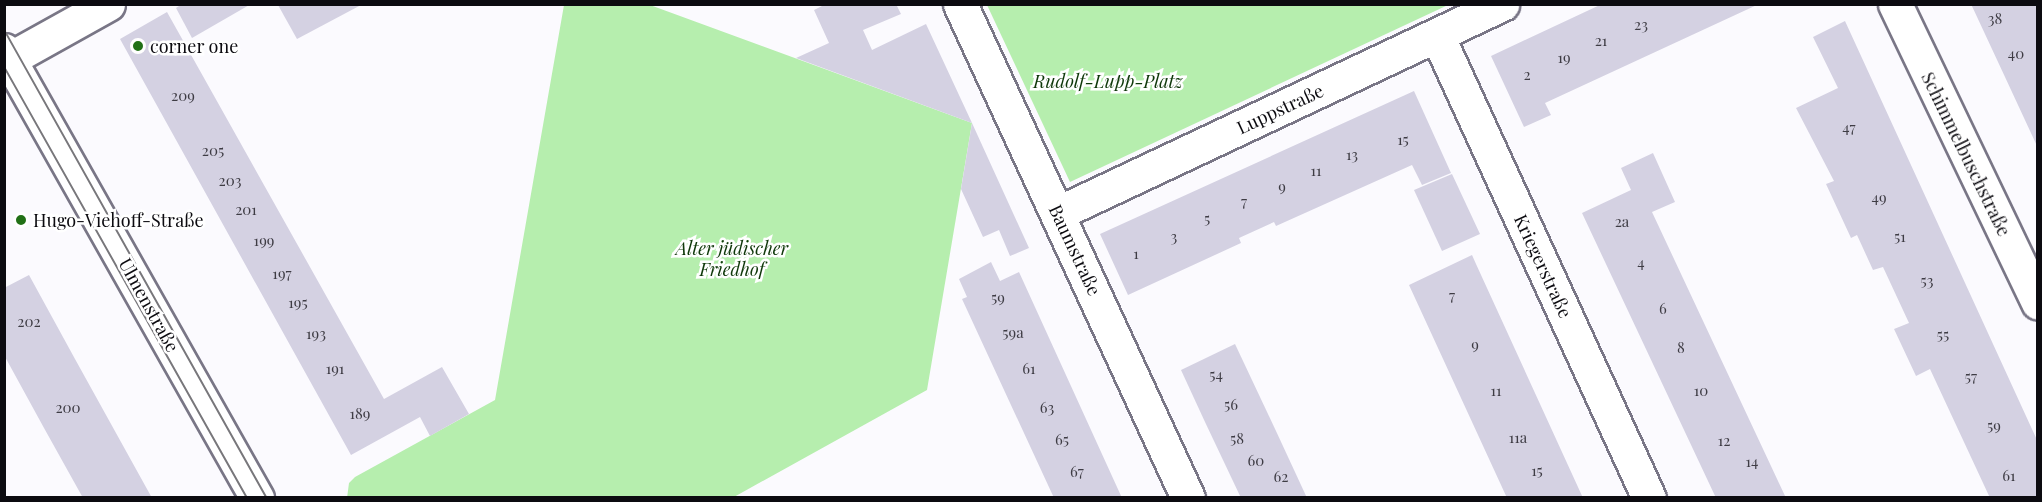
<!DOCTYPE html>
<html>
<head>
<meta charset="utf-8">
<style>
	body { margin:0 }
	#map { position:relative; width:2042px; height:502px; overflow:hidden; background:#fbfafe; font-family:"Playfair Display",serif }
	div>[style] { position:absolute }
	.green>* { inset:0; background:#b6eeae }
	.building>* { inset:0; background:#d4d1e2 }
	.roads { filter:drop-shadow(2px 0 #797686) drop-shadow(-2px 0 #797686) drop-shadow(0 2px #797686) drop-shadow(0 -2px #797686) }
	.street>* { height:33px; margin:-16.5px; padding:0 16.5px; transform-origin:16.5px; border-radius:16.5px; background:#fff }
	.secondary>* { height:33px; margin:-16.5px; padding:0 16.5px; transform-origin:16.5px; border-radius:16.5px; background:#fff }
	.tram>* { height:1.5px; margin:-0.75px; padding:0 0.75px; transform-origin:0.75px; border-radius:0.75px; background:#78777b }
	.dots>* { width:16px; height:16px; translate:-50% -50%; box-sizing:border-box; border:3px solid #fff; border-radius:50% }
	span { translate:-50% -50%; white-space:nowrap; text-align:center; line-height:1.15; -webkit-text-stroke:5px #fff; paint-order:stroke }
	.number-label { font-size:15px; color:#3e3c44 }
	.number-label span { -webkit-text-stroke-width:0 }
	.poi-label { font-size:18px; color:#0c0b10 }
	.left { translate:0 -50%; text-align:left }
	.park-label { font-size:18px; color:#0f380a; font-style:italic }
	.street-label { font-size:18px; color:#0c0b10 }
	.frame { position:absolute; inset:0; border:6px solid #0c0b10; pointer-events:none }
</style>
</head>
<body>
<div id="map">
	<div class="green">
		<div style="clip-path:polygon(564px 5px,650px 5px,972px 123px,927px 390px,734px 497px,347px 498px,349px 483px,355px 477px,495px 400px)"></div>
		<div style="clip-path:polygon(987px 5px,1448px 5px,1070px 182px)"></div>
	</div>
	<div class="building">
		<div style="clip-path:polygon(182px 4px,251px 4px,192px 38px,176px 8px)"></div>
		<div style="clip-path:polygon(826px 4px,896px 4px,901px 14px,863px 30px,872px 50px,926px 24px,972px 123px,796px 58px,829px 43px,814px 10px)"></div>
		<div style="clip-path:polygon(1602px 4px,1759px 4px,1545px 103px,1551px 115px,1524px 127px,1491px 56px)"></div>
		<div style="clip-path:polygon(1971px 4px,2037px 4px,2037px 146px,2005px 77px)"></div>
		<div style="clip-path:polygon(278px 5px,361px 5px,297px 39px)"></div>
		<div style="clip-path:polygon(167px 12px,384px 399px,442px 367px,469px 414px,430px 436px,420px 417px,351px 455px,120px 39px)"></div>
		<div style="clip-path:polygon(1845px 21px,2037px 440px,2037px 498px,1990px 498px,1930px 369px,1916px 376px,1894px 329px,1909px 323px,1883px 267px,1873px 270px,1857px 235px,1851px 238px,1826px 184px,1834px 181px,1796px 108px,1838px 88px,1813px 37px)"></div>
		<div style="clip-path:polygon(1414px 91px,1451px 173px,1422px 185px,1412px 165px,1276px 226px,1274px 222px,1239px 238px,1241px 243px,1128px 295px,1100px 234px)"></div>
		<div style="clip-path:polygon(972px 123px,1029px 248px,1010px 256px,999px 230px,983px 237px,961px 189px)"></div>
		<div style="clip-path:polygon(1653px 153px,1675px 202px,1652px 212px,1786px 498px,1716px 498px,1582px 213px,1631px 190px,1621px 168px)"></div>
		<div style="clip-path:polygon(1452px 174px,1480px 234px,1442px 251px,1414px 190px)"></div>
		<div style="clip-path:polygon(1472px 255px,1476px 264px,1583px 498px,1507px 498px,1409px 285px)"></div>
		<div style="clip-path:polygon(991px 262px,1000px 281px,1019px 272px,1122px 498px,1054px 498px,962px 299px,967px 297px,959px 279px)"></div>
		<div style="clip-path:polygon(29px 275px,75px 359px,152px 498px,83px 498px,44px 428px,4px 355px,4px 288px)"></div>
		<div style="clip-path:polygon(1235px 344px,1276px 431px,1307px 498px,1241px 498px,1205px 422px,1181px 370px)"></div>
	</div>
	<div class="roads">
		<div class="street">
			<div style="left:960px;top:4px;width:544px;rotate:65.22deg"></div>
			<div style="left:1895px;top:4px;width:331px;rotate:64.4deg"></div>
			<div style="left:1437px;top:35px;width:509px;rotate:65.4deg"></div>
			<div style="left:4px;top:62px;width:119px;rotate:-29.1deg"></div>
			<div style="left:1058px;top:213px;width:491px;rotate:-25.2deg"></div>
		</div>
		<div class="secondary">
			<div style="left:4px;top:50px;width:515px;rotate:60.55deg"></div>
		</div>
	</div>
	<div class="tram">
		<div style="left:4px;top:29px;width:538px;rotate:60.72deg"></div>
		<div style="left:4px;top:66px;width:496px;rotate:60.6deg"></div>
	</div>
	<div class="dots">
		<div style="left:138px;top:46px;background:#217016"></div>
		<div style="left:21px;top:220px;background:#217016"></div>
	</div>
	<div class="number-label">
		<span style="left:1995px;top:19px">38</span>
		<span style="left:1641px;top:25px">23</span>
		<span style="left:1601px;top:41px">21</span>
		<span style="left:2016px;top:54px">40</span>
		<span style="left:1564px;top:58px">19</span>
		<span style="left:1527px;top:75px">2</span>
		<span style="left:183px;top:96px">209</span>
		<span style="left:1849px;top:128px">47</span>
		<span style="left:1403px;top:140px">15</span>
		<span style="left:213px;top:151px">205</span>
		<span style="left:1352px;top:155px">13</span>
		<span style="left:1316px;top:171px">11</span>
		<span style="left:230px;top:181px">203</span>
		<span style="left:1282px;top:187px">9</span>
		<span style="left:1879px;top:198px">49</span>
		<span style="left:1244px;top:202px">7</span>
		<span style="left:246px;top:210px">201</span>
		<span style="left:1207px;top:219px">5</span>
		<span style="left:1622px;top:222px">2a</span>
		<span style="left:1174px;top:237px">3</span>
		<span style="left:1900px;top:237px">51</span>
		<span style="left:264px;top:241px">199</span>
		<span style="left:1136px;top:254px">1</span>
		<span style="left:1641px;top:263px">4</span>
		<span style="left:282px;top:274px">197</span>
		<span style="left:1927px;top:281px">53</span>
		<span style="left:1452px;top:296px">7</span>
		<span style="left:998px;top:298px">59</span>
		<span style="left:298px;top:303px">195</span>
		<span style="left:1663px;top:309px">6</span>
		<span style="left:29px;top:322px">202</span>
		<span style="left:1013px;top:333px">59a</span>
		<span style="left:316px;top:334px">193</span>
		<span style="left:1943px;top:335px">55</span>
		<span style="left:1475px;top:345px">9</span>
		<span style="left:1681px;top:348px">8</span>
		<span style="left:335px;top:369px">191</span>
		<span style="left:1029px;top:369px">61</span>
		<span style="left:1216px;top:375px">54</span>
		<span style="left:1971px;top:377px">57</span>
		<span style="left:1496px;top:391px">11</span>
		<span style="left:1701px;top:391px">10</span>
		<span style="left:1231px;top:405px">56</span>
		<span style="left:68px;top:408px">200</span>
		<span style="left:1047px;top:408px">63</span>
		<span style="left:360px;top:414px">189</span>
		<span style="left:1994px;top:426px">59</span>
		<span style="left:1518px;top:438px">11a</span>
		<span style="left:1237px;top:439px">58</span>
		<span style="left:1062px;top:440px">65</span>
		<span style="left:1724px;top:441px">12</span>
		<span style="left:1256px;top:461px">60</span>
		<span style="left:1752px;top:462px">14</span>
		<span style="left:1537px;top:471px">15</span>
		<span style="left:1077px;top:472px">67</span>
		<span style="left:2009px;top:476px">61</span>
		<span style="left:1281px;top:477px">62</span>
	</div>
	<div class="poi-label">
		<span class="left" style="left:150px;top:46px">corner one</span>
		<span class="left" style="left:33px;top:220px">Hugo-Viehoff-Straße</span>
	</div>
	<div class="park-label">
		<span style="left:1108px;top:81px">Rudolf-Lupp-Platz</span>
		<span style="left:732px;top:259px">Alter jüdischer<br>Friedhof</span>
	</div>
	<div class="street-label">
		<span style="left:1280px;top:109px;rotate:-25deg">Luppstraße</span>
		<span style="left:1966px;top:154px;rotate:64deg">Schimmelbuschstraße</span>
		<span style="left:1075px;top:250px;rotate:65deg">Baumstraße</span>
		<span style="left:1543px;top:266px;rotate:65deg">Kriegerstraße</span>
		<span style="left:149px;top:305px;rotate:61deg">Ulmenstraße</span>
	</div>
	<div class="frame"></div>
</div>
</body>
</html>
